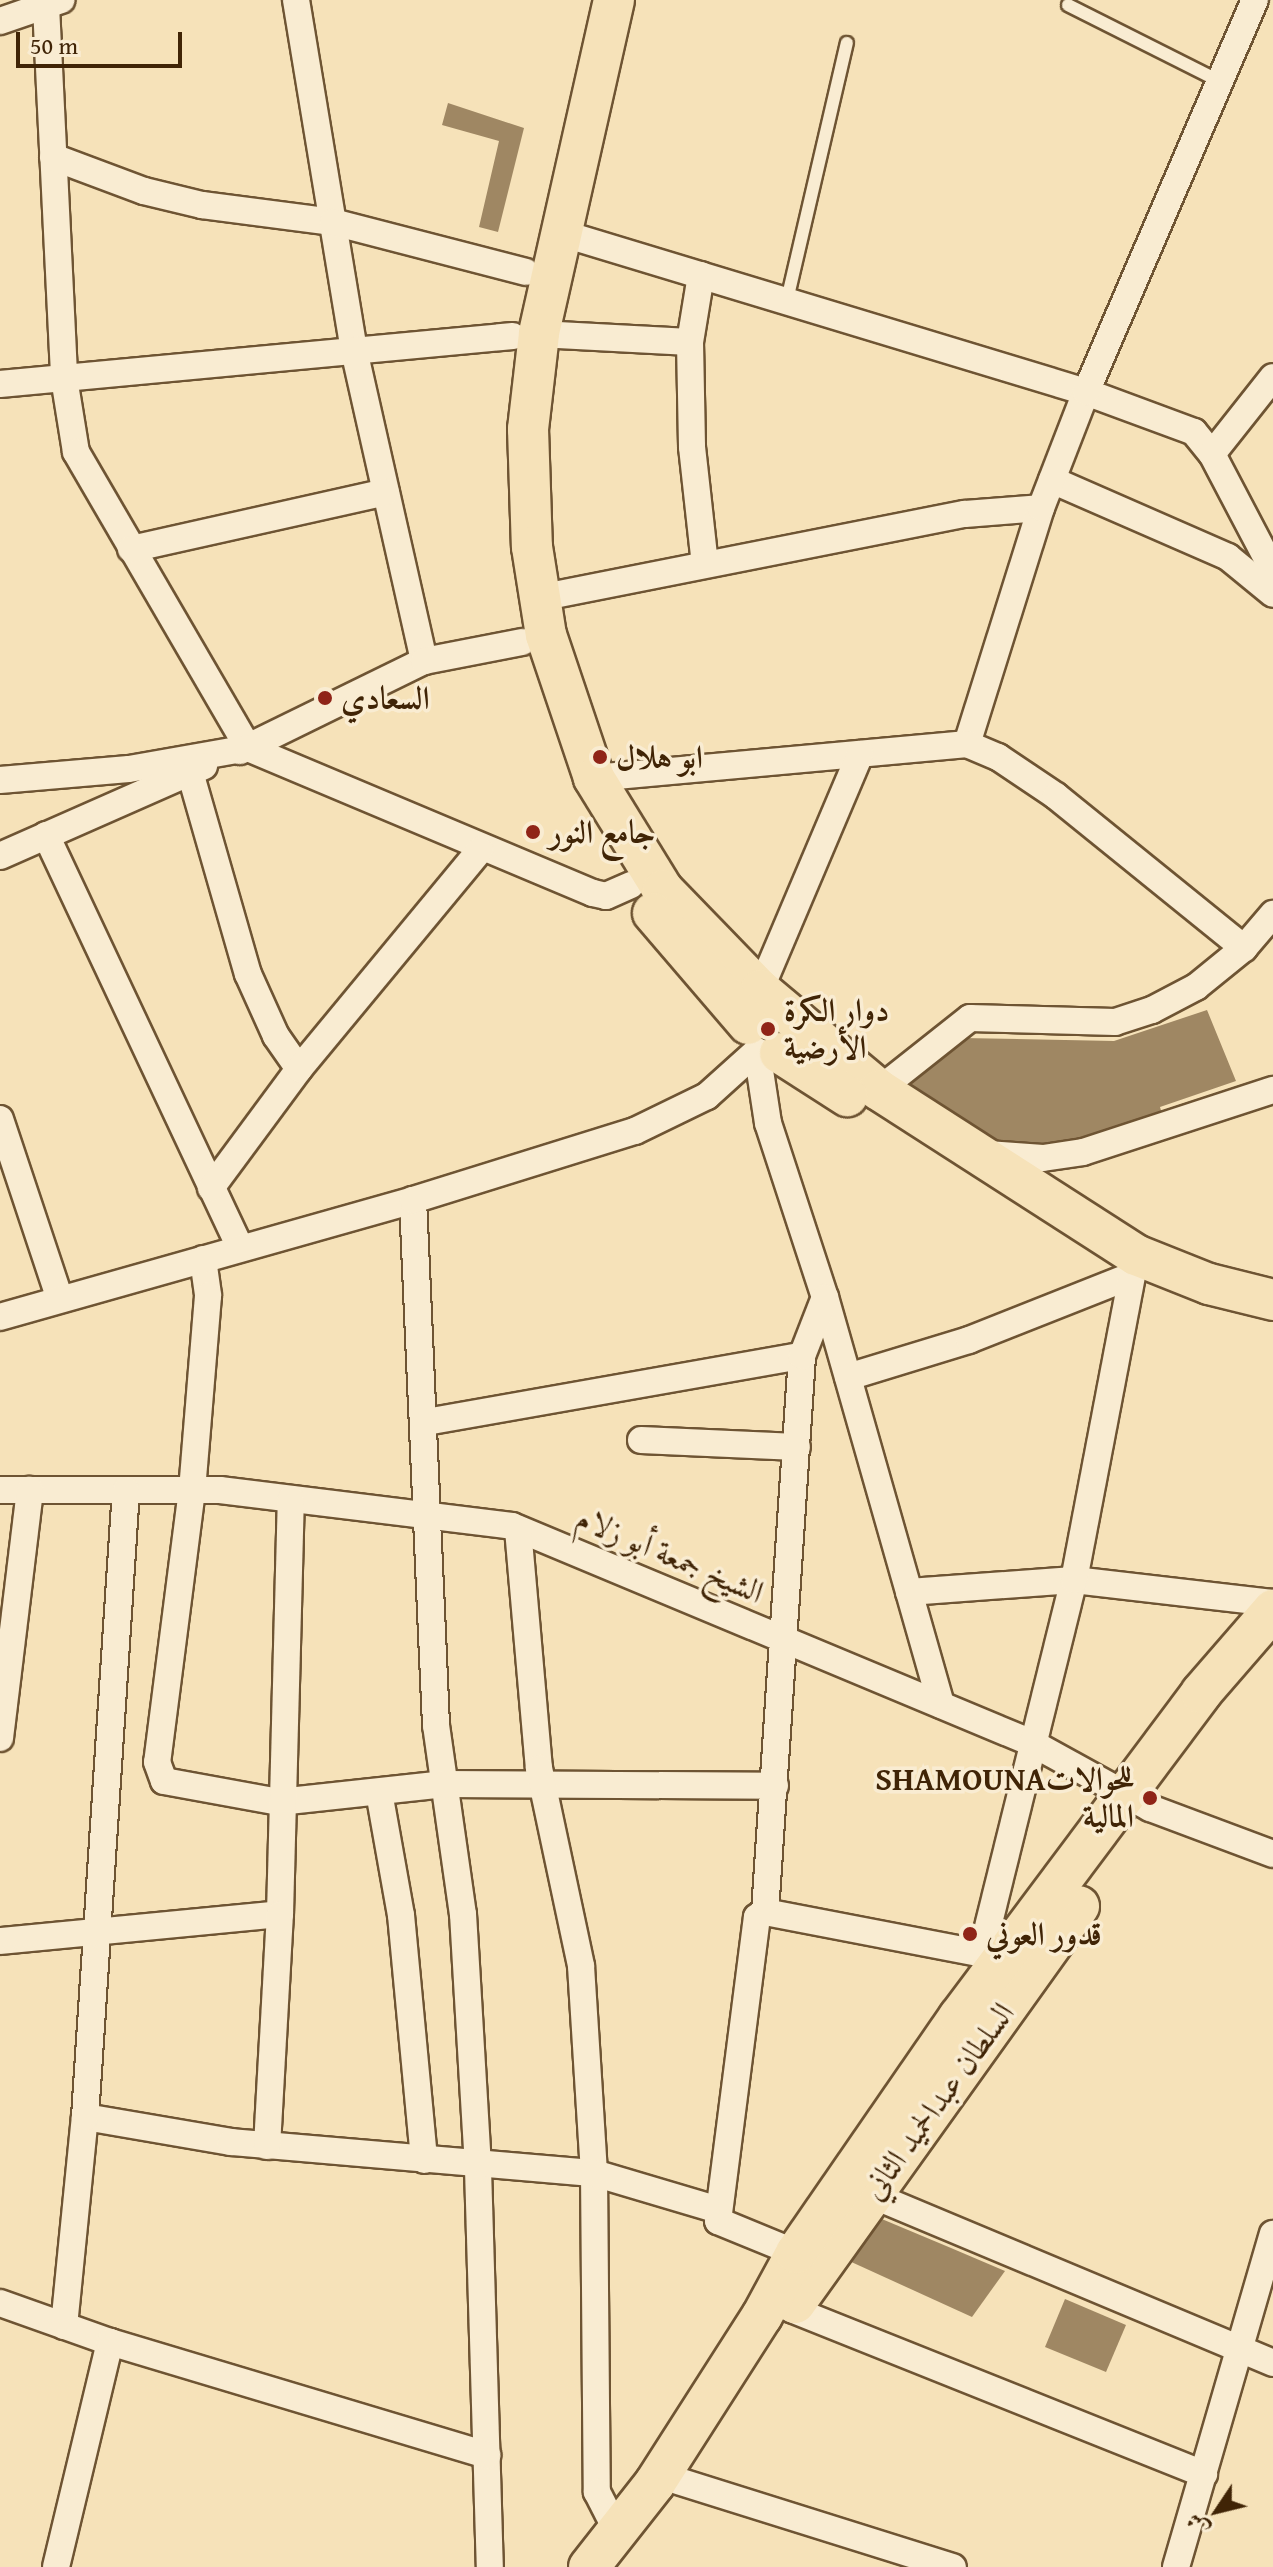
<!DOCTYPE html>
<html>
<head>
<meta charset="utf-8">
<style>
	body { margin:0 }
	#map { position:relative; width:1273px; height:2567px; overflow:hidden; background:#f6e2b9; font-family:"Gentium Book Plus",Amiri,serif }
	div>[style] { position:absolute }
	.building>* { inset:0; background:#9f8763 }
	.roads { filter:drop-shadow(2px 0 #6e5433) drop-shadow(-2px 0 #6e5433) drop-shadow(0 2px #6e5433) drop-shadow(0 -2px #6e5433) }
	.service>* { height:12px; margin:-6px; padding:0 6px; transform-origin:6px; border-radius:6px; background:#f9ecd2 }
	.minor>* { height:26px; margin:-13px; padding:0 13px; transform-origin:13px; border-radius:13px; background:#f9ecd2 }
	.primary>* { height:40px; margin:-20px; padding:0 20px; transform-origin:20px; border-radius:20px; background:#f6e2b9 }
	.dots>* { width:22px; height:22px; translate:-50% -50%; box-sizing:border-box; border:4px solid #f9ecd2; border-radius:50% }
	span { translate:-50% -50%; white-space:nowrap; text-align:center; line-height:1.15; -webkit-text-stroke:7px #f9ecd2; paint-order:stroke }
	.poi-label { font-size:32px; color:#402406; font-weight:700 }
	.left { translate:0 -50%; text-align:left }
	.right { translate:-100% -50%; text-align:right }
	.street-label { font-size:32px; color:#402406 }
	.north { position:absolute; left:1177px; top:2471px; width:80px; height:80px; -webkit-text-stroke:6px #f9ecd2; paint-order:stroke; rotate:235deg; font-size:22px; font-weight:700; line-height:32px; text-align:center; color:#402406 }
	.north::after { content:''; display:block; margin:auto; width:28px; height:36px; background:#402406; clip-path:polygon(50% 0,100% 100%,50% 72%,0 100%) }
	.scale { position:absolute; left:16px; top:32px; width:166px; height:36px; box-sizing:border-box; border:4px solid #402406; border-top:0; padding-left:10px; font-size:24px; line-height:28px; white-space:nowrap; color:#402406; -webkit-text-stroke:6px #f9ecd2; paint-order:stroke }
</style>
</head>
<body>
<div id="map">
	<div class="building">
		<div style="clip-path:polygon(448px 103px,524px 128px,498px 232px,479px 227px,499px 141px,442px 125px)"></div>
		<div style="clip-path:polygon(1207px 1010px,1236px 1081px,1160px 1107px,1162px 1114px,1097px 1134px,1055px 1144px,974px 1140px,897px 1089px,963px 1038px,1114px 1041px)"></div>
		<div style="clip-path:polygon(877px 2217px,951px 2248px,1005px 2271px,972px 2317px,847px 2260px)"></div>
		<div style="clip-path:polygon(1065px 2299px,1126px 2325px,1106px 2372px,1045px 2347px)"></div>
	</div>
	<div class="roads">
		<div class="service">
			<div style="left:1068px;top:5px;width:169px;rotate:26.7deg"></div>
			<div style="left:787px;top:300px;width:264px;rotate:-76.9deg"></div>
		</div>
		<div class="minor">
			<div style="left:296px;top:0;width:355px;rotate:80.6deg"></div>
			<div style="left:354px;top:350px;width:319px;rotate:77.3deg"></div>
			<div style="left:46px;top:6px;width:372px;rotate:87.2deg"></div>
			<div style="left:64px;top:378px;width:75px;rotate:80.8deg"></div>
			<div style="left:76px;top:452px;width:342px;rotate:59.8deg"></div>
			<div style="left:0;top:21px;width:65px;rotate:-19deg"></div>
			<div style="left:53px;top:157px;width:97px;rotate:20.5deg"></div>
			<div style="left:144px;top:191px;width:60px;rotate:13.6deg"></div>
			<div style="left:202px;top:205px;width:132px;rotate:7.4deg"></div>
			<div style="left:333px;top:222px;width:199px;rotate:14.5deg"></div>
			<div style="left:561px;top:233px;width:549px;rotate:16.85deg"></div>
			<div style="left:1086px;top:392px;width:115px;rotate:20.3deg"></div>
			<div style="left:1194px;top:432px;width:28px;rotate:51deg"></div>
			<div style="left:1212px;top:454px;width:131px;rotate:62.3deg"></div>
			<div style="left:701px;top:275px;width:68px;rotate:99.3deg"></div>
			<div style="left:690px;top:342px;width:105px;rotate:88.9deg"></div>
			<div style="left:692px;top:447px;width:118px;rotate:83.7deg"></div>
			<div style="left:539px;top:334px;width:151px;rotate:3deg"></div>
			<div style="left:0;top:384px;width:515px;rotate:-5.35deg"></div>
			<div style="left:1212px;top:454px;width:98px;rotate:-51.6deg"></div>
			<div style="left:1052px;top:480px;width:192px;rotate:23.6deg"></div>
			<div style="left:1228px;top:557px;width:58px;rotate:39.4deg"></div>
			<div style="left:131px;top:549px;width:261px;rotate:-12.6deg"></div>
			<div style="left:539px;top:598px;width:434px;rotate:-11.2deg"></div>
			<div style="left:965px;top:514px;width:76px;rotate:-4.5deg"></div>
			<div style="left:967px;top:744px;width:247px;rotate:-72.6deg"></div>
			<div style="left:1041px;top:508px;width:124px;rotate:-68.8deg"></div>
			<div style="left:1086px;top:392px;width:427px;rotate:-66.7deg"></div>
			<div style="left:240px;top:751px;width:205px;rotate:-26.1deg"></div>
			<div style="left:424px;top:661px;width:100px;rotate:-11deg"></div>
			<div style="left:190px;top:772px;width:210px;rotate:74deg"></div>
			<div style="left:248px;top:974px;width:68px;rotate:65.7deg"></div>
			<div style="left:276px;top:1036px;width:40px;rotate:55.1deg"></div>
			<div style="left:594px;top:778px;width:375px;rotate:-5.2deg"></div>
			<div style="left:967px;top:744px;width:34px;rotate:23deg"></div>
			<div style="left:998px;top:757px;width:70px;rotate:33.9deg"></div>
			<div style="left:1056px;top:796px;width:242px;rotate:39deg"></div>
			<div style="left:0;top:780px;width:129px;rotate:-4.9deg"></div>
			<div style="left:129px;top:769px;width:121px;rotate:-10deg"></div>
			<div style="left:248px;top:748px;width:374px;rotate:22.8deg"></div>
			<div style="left:593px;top:893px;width:13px;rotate:13deg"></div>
			<div style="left:606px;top:896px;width:27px;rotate:-24deg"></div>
			<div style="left:46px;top:835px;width:456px;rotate:64.8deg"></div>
			<div style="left:0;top:856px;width:223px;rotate:-23.8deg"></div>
			<div style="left:760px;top:990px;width:256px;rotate:-67deg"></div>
			<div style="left:757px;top:1051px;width:73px;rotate:81.3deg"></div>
			<div style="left:768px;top:1123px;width:183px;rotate:71.9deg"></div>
			<div style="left:825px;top:1297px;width:424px;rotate:74.1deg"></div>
			<div style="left:879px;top:1090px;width:116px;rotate:-38.4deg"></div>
			<div style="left:970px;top:1018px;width:145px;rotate:1.6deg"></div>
			<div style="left:1115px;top:1022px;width:39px;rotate:-18deg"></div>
			<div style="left:1152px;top:1010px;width:50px;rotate:-27.6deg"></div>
			<div style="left:1196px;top:987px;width:62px;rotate:-39.1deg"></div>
			<div style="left:1244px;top:948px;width:45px;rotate:-49.5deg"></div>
			<div style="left:0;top:1119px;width:190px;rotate:71.6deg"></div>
			<div style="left:987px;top:1154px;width:56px;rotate:4.1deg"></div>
			<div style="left:1043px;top:1158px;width:40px;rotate:-8.5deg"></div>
			<div style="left:1083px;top:1152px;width:200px;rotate:-18.1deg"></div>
			<div style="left:211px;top:1188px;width:148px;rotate:-53.5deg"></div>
			<div style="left:299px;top:1069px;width:284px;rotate:-50.4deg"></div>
			<div style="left:413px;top:1200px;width:526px;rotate:87.49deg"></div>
			<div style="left:436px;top:1725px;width:191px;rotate:81.9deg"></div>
			<div style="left:463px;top:1914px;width:255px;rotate:86.6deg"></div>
			<div style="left:478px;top:2169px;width:398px;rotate:88.3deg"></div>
			<div style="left:203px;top:1259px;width:37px;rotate:82deg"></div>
			<div style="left:208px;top:1296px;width:195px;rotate:94.7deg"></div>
			<div style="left:192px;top:1490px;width:274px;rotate:97.3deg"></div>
			<div style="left:157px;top:1762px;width:20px;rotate:70deg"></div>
			<div style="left:164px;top:1781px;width:117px;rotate:10.3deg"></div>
			<div style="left:279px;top:1802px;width:167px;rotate:-6.2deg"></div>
			<div style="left:445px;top:1784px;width:330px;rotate:0.3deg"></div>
			<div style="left:0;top:1317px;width:429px;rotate:-15.8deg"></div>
			<div style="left:413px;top:1200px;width:232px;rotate:-17.3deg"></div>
			<div style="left:635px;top:1131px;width:80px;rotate:-25.9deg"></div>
			<div style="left:707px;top:1096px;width:67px;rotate:-42deg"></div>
			<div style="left:848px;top:1377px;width:127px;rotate:-17deg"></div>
			<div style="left:969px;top:1340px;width:174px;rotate:-21.6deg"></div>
			<div style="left:426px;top:1422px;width:382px;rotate:-10deg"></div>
			<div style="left:641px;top:1440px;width:156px;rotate:2.6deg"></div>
			<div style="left:0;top:1490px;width:220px"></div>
			<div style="left:220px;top:1490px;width:294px;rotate:7deg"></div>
			<div style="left:512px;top:1526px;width:563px;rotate:22.65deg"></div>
			<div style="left:1032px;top:1743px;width:135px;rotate:28.8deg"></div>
			<div style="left:1150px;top:1808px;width:131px;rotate:20.5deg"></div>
			<div style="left:518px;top:1529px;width:240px;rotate:85deg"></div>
			<div style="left:539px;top:1768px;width:202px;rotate:78deg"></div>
			<div style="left:581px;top:1966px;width:207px;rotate:86.4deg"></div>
			<div style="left:594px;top:2173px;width:319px;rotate:89.5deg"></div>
			<div style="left:597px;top:2492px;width:44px;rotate:62.9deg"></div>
			<div style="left:909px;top:1592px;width:165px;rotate:-4.2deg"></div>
			<div style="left:1074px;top:1580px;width:200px;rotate:6.6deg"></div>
			<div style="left:0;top:1738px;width:250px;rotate:-83.1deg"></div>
			<div style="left:379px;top:1792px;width:125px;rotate:79.9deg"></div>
			<div style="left:401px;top:1915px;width:246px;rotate:84.6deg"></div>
			<div style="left:765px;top:1912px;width:557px;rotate:-86.19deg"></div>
			<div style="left:802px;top:1356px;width:63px;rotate:-68.7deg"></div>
			<div style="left:0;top:1941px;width:281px;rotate:-5.5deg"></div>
			<div style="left:280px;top:1914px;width:415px;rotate:-88.5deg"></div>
			<div style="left:982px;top:1951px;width:382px;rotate:-76.1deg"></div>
			<div style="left:1074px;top:1580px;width:331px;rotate:-79.2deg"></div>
			<div style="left:85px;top:2117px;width:148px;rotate:9.7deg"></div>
			<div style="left:231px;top:2142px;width:364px;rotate:4.9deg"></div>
			<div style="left:594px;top:2173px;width:130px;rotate:16.5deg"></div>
			<div style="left:267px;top:2146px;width:232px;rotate:-86.8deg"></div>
			<div style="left:860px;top:2190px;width:448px;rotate:22.7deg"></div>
			<div style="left:796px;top:2253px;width:84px;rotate:-157.7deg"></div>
			<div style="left:718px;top:2221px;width:306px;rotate:-82.7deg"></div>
			<div style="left:757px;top:1917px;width:9px;rotate:-32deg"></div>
			<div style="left:765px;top:1912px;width:237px;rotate:10.9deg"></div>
			<div style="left:0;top:2303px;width:117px;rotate:19.5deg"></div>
			<div style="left:110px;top:2342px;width:231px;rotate:103.5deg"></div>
			<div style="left:791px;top:2309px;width:445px;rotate:21.8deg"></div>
			<div style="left:64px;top:2326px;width:210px;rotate:-84.3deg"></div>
			<div style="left:85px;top:2117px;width:628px;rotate:-86.26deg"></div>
			<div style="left:110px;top:2342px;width:394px;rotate:16.7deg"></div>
			<div style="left:678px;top:2481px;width:288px;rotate:17.4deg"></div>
			<div style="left:1176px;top:2567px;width:347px;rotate:-73.8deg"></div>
		</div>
		<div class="primary">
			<div style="left:614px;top:0;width:342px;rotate:102.7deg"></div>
			<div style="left:539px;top:334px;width:96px;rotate:96.6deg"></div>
			<div style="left:528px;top:429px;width:118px;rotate:88.1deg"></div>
			<div style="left:532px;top:547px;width:89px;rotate:81deg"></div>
			<div style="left:546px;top:635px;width:151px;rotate:71.4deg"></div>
			<div style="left:594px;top:778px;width:132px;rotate:58.4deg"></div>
			<div style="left:663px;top:890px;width:139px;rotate:45.9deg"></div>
			<div style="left:760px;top:990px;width:155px;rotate:40deg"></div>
			<div style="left:879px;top:1090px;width:305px;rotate:32.7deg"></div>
			<div style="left:1136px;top:1255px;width:79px;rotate:21.7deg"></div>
			<div style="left:1209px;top:1284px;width:66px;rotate:14deg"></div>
			<div style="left:653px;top:913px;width:146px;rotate:49.4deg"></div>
			<div style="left:780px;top:1053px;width:80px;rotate:32.7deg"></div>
			<div style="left:795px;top:2303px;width:488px;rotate:-54.4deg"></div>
			<div style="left:589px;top:2567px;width:107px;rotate:-51.8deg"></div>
			<div style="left:655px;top:2483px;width:198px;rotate:-57.4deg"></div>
			<div style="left:762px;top:2316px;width:72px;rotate:-61.6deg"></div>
			<div style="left:796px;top:2253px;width:287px;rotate:-55.4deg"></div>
			<div style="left:959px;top:2017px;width:404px;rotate:-53.2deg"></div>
			<div style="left:1201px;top:1693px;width:110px;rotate:-49.1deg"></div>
		</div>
	</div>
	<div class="dots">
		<div style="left:325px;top:698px;background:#8f2418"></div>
		<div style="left:600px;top:757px;background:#8f2418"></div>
		<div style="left:533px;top:832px;background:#8f2418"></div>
		<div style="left:768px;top:1029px;background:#8f2418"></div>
		<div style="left:1150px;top:1798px;background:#8f2418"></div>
		<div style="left:970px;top:1934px;background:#8f2418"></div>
	</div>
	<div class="poi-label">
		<span class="left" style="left:341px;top:698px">السعادي</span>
		<span class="left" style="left:616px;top:757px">ابو هلال</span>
		<span class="left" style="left:549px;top:832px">جامع النور</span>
		<span class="left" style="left:784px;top:1029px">دوار الكرة<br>الأرضية</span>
		<span class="right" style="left:1134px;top:1798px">SHAMOUNAللحوالات<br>المالية</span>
		<span class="left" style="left:986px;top:1934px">قدور العوني</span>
	</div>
	<div class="street-label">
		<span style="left:670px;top:1555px;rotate:23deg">الشيخ جمعة أبو زلام</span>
		<span style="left:938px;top:2101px;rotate:-54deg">السلطان عبدالحميد الثاني</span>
	</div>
	<div class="north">ش</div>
	<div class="scale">50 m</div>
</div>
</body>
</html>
